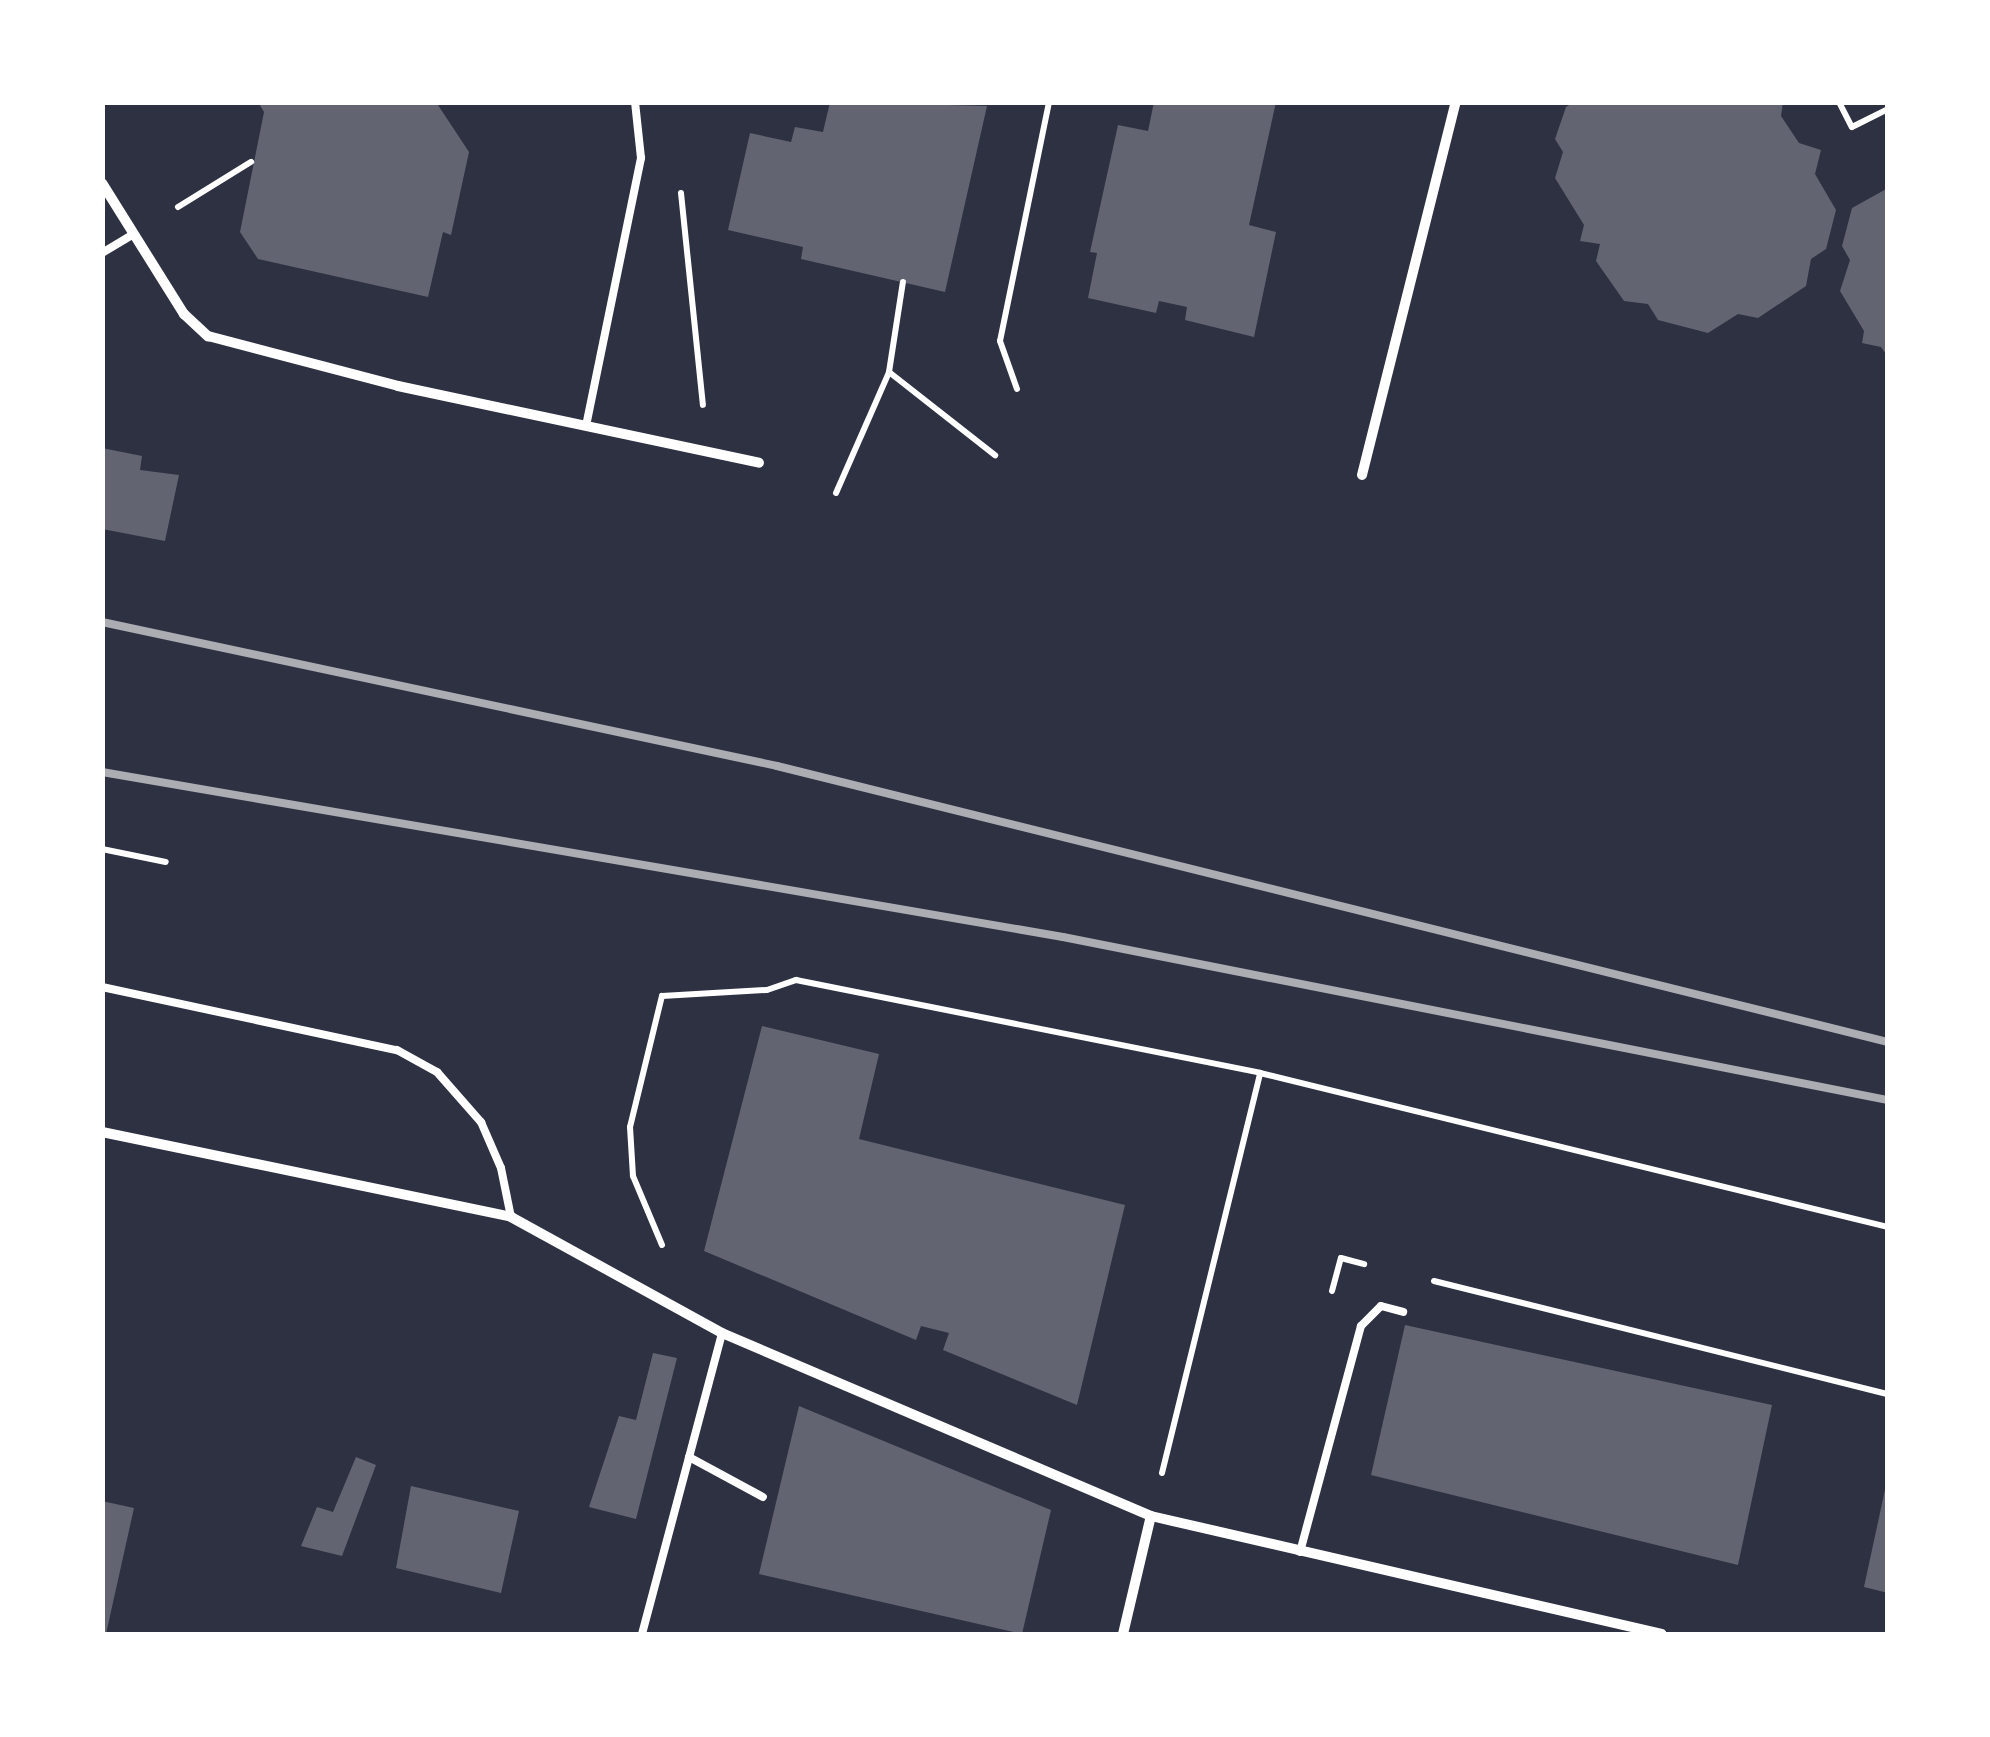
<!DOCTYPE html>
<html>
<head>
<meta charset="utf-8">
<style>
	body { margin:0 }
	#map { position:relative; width:1990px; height:1737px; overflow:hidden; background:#2d3142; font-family:Georgia,serif }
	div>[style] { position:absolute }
	.building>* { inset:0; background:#626471 }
	.path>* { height:6px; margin:-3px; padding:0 3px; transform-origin:3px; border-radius:3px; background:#fff }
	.service>* { height:8px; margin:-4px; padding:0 4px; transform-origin:4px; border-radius:4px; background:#fff }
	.minor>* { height:10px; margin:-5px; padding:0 5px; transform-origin:5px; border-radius:5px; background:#fff }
	.rail>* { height:8px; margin:-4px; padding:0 4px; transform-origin:4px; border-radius:4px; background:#abadb3 }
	span { translate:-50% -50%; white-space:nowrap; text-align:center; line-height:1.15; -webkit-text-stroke:10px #fff; paint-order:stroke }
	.frame { position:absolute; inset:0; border:105px solid #fff; pointer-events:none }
</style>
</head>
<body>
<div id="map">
	<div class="building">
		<div style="clip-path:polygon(258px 102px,436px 102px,469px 152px,451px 235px,443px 232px,428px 297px,258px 259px,240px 232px,264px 112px)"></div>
		<div style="clip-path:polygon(830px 102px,987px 106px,945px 292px,801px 259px,803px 247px,728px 230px,750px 133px,791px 142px,795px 127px,823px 132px)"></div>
		<div style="clip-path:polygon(1154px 102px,1276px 102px,1249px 225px,1276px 232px,1254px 337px,1185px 320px,1187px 307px,1159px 301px,1156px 313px,1088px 298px,1097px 253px,1090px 252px,1118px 125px,1148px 131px)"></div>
		<div style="clip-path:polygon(1574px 102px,1783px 102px,1781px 116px,1799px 143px,1821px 150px,1815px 174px,1836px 210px,1826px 249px,1811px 259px,1806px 286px,1758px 318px,1738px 314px,1708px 333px,1658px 320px,1648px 304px,1624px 301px,1596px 261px,1600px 244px,1580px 241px,1584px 225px,1555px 178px,1563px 152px,1555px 139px,1566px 107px)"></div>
		<div style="clip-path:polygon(1888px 188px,1888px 357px,1881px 347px,1862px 343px,1864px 331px,1840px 291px,1850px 260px,1842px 246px,1852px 208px)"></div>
		<div style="clip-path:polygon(102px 448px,142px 456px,140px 470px,179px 475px,165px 541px,102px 529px)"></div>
		<div style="clip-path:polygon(762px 1026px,879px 1054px,859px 1139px,1125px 1205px,1077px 1405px,943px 1350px,949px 1333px,921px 1326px,916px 1340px,704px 1251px)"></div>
		<div style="clip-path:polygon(1405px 1325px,1772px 1405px,1738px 1565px,1371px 1475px)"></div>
		<div style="clip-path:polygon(653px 1353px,677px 1358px,636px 1519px,589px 1507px,619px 1416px,636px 1420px)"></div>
		<div style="clip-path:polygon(799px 1406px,1051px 1510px,1022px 1634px,759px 1574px)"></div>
		<div style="clip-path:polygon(356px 1457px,376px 1465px,342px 1556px,301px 1546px,317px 1507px,333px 1512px)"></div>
		<div style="clip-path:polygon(1886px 1485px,1888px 1485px,1888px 1593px,1864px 1587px)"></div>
		<div style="clip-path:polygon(411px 1486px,519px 1511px,501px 1593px,396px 1568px)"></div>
		<div style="clip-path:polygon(102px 1501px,134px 1508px,106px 1634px,102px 1634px)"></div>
	</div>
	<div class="path">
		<div style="left:1839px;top:102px;width:28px;rotate:63deg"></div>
		<div style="left:1852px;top:127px;width:40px;rotate:-26.6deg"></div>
		<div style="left:681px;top:193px;width:213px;rotate:84.1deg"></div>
		<div style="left:178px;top:207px;width:86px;rotate:-31.7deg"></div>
		<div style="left:889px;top:372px;width:135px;rotate:38.1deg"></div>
		<div style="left:1017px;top:389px;width:51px;rotate:-109.5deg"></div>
		<div style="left:1000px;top:341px;width:244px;rotate:-78.4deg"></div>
		<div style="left:836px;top:493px;width:132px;rotate:-66.3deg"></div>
		<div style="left:889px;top:372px;width:91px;rotate:-81.2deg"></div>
		<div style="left:102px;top:849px;width:65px;rotate:11.5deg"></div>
		<div style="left:662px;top:1245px;width:75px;rotate:-112.8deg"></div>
		<div style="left:633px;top:1176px;width:49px;rotate:-93.5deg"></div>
		<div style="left:630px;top:1127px;width:135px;rotate:-76.3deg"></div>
		<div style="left:662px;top:996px;width:105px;rotate:-3.3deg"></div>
		<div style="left:767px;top:990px;width:31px;rotate:-19deg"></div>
		<div style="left:796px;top:980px;width:473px;rotate:11.3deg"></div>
		<div style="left:1434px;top:1281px;width:468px;rotate:14deg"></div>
		<div style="left:1332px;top:1291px;width:34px;rotate:-75deg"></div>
		<div style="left:1341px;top:1258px;width:24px;rotate:15deg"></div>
		<div style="left:1162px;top:1473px;width:412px;rotate:-76.2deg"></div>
		<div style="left:1260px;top:1073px;width:647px;rotate:13.78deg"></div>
	</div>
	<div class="service">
		<div style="left:102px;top:253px;width:35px;rotate:-31deg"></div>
		<div style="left:586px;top:426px;width:274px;rotate:-78.4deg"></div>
		<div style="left:641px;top:158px;width:56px;rotate:-96.1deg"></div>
		<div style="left:102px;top:987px;width:302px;rotate:12.1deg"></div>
		<div style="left:397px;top:1050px;width:46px;rotate:28.8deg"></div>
		<div style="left:437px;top:1072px;width:67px;rotate:48.7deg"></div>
		<div style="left:481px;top:1122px;width:50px;rotate:66.5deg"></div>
		<div style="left:501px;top:1168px;width:50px;rotate:78.5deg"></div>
		<div style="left:689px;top:1457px;width:84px;rotate:28.4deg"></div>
		<div style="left:1300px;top:1552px;width:234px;rotate:-74.9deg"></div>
		<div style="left:1361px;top:1326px;width:28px;rotate:-45deg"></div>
		<div style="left:1381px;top:1306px;width:23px;rotate:15deg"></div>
		<div style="left:642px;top:1634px;width:311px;rotate:-75.1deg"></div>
	</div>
	<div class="minor">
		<div style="left:102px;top:183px;width:155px;rotate:58deg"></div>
		<div style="left:184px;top:314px;width:33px;rotate:43deg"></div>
		<div style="left:208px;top:336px;width:196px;rotate:14.7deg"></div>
		<div style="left:398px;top:386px;width:369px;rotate:12deg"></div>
		<div style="left:1362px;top:475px;width:385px;rotate:-75.9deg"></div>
		<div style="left:102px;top:1132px;width:418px;rotate:11.7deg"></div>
		<div style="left:511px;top:1217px;width:241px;rotate:28.8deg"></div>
		<div style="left:722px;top:1333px;width:466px;rotate:23.1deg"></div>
		<div style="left:1151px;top:1516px;width:524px;rotate:13deg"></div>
		<div style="left:1123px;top:1634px;width:121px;rotate:-76.7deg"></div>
	</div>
	<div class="rail">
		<div style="left:102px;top:622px;width:690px;rotate:12.04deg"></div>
		<div style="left:777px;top:766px;width:1145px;rotate:13.95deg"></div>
		<div style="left:102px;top:772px;width:975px;rotate:9.74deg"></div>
		<div style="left:1063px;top:937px;width:841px;rotate:11.18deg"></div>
	</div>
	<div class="frame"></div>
</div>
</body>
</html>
